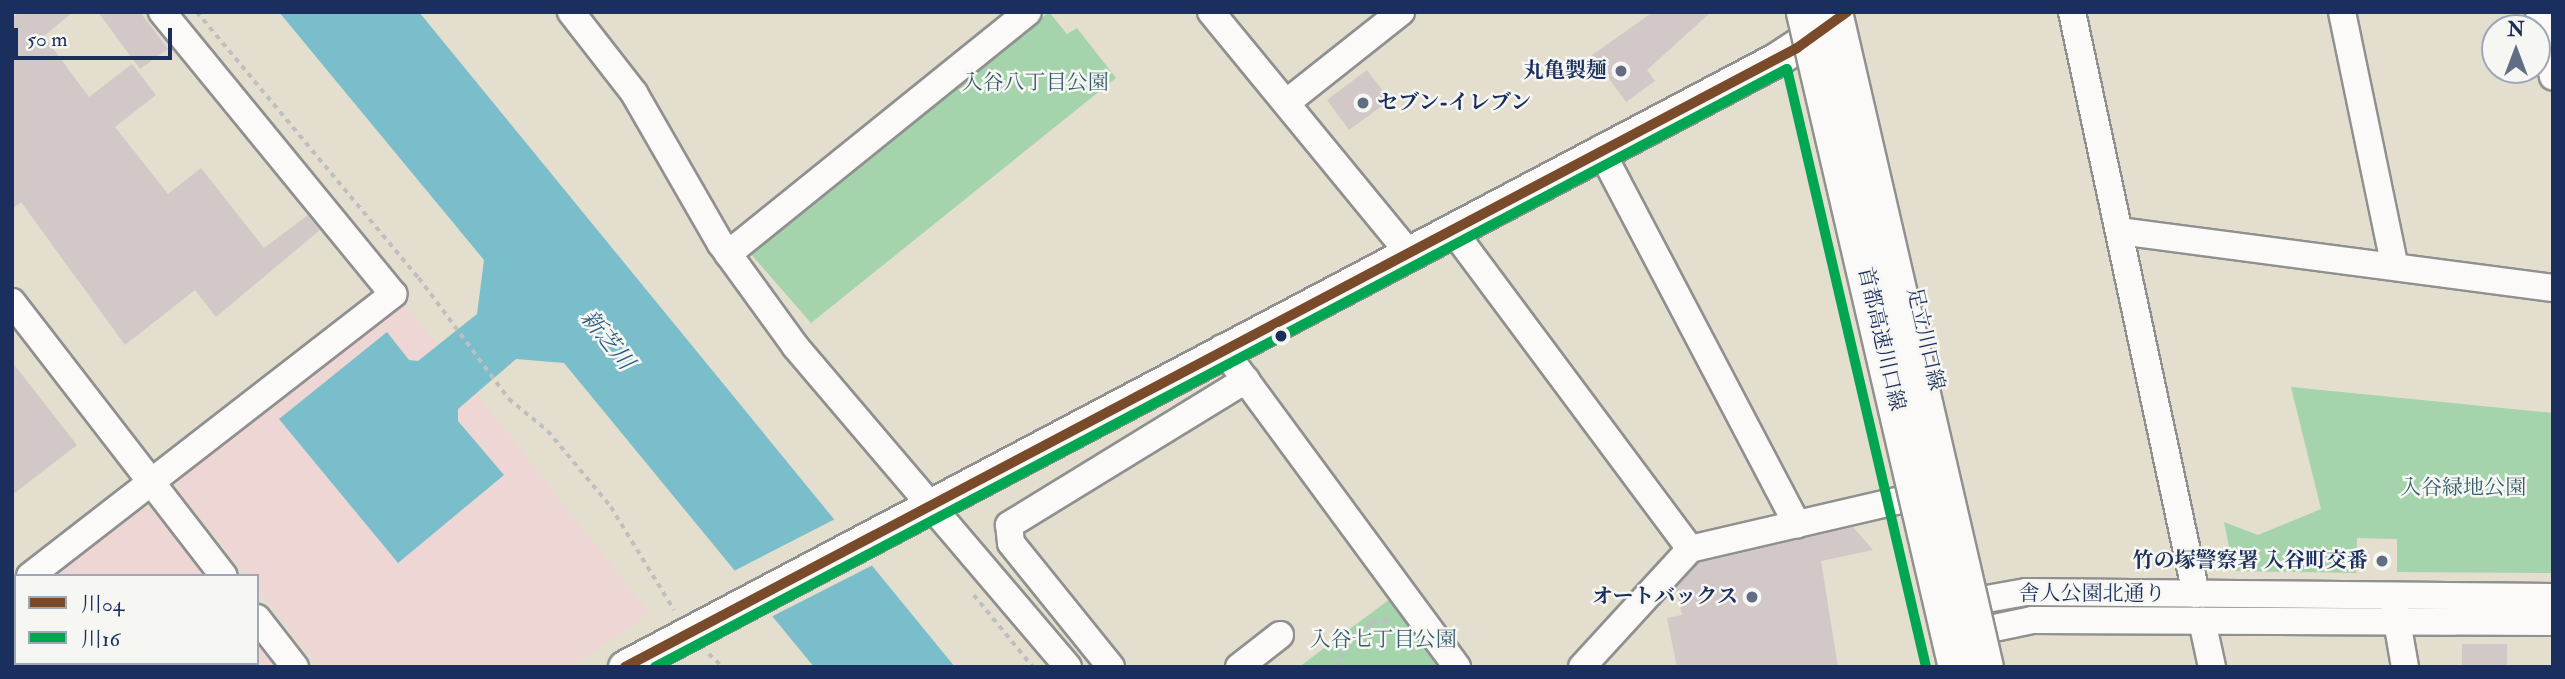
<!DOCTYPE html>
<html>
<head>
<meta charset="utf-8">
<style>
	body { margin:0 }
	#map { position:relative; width:2565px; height:679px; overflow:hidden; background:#e3decd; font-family:"IM FELL Double Pica","Noto Serif JP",serif }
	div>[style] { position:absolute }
	.built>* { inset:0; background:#edd6d4 }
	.green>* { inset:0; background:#a4d3ac }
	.water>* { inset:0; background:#7abecc }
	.pier>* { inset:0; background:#e3decd }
	.building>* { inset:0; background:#d2c8c8 }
	.path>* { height:3.5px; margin-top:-1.75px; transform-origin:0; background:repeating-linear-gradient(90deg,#bebfc0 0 5px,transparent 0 10px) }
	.roads { filter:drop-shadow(2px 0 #8f908f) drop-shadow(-2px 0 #8f908f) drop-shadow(0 2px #8f908f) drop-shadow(0 -2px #8f908f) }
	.minor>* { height:26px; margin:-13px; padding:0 13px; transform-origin:13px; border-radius:13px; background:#fbfaf8 }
	.major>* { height:33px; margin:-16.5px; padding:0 16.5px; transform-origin:16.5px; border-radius:16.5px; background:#fbfaf8 }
	.bridges { filter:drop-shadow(2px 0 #8f908f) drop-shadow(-2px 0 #8f908f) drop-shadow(0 2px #8f908f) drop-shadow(0 -2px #8f908f) }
	.highway-bridge>* { height:37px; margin:-18.5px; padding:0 18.5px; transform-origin:18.5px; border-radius:18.5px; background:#fbfaf8 }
	.bus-1>* { height:10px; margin:-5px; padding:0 5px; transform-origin:5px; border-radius:5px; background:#7a4b2a }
	.bus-2>* { height:10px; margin:-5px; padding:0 5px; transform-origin:5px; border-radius:5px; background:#00a651 }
	.dots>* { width:19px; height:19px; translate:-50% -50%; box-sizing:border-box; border:4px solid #f6f6f2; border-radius:50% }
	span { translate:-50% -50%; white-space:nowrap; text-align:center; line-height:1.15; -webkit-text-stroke:5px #f6f6f2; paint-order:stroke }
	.poi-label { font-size:21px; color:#1b2f5e; font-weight:700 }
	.right { translate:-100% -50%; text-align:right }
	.left { translate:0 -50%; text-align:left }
	.park-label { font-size:21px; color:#355e6d }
	.street-label { font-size:21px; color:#1b2f5e }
	.water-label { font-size:23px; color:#2c5c84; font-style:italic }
	.frame { position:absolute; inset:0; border:14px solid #1b2f5e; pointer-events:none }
	.legend { position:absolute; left:14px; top:574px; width:245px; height:91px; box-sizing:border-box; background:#f6f6f2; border:2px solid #9ea6b7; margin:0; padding:9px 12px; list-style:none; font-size:21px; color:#1b2f5e }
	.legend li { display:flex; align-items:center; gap:14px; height:35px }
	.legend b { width:35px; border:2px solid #9ea6b7 }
	.north { position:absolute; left:2481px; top:14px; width:70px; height:70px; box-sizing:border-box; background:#f6f6f2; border:2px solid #9ea6b7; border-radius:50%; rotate:0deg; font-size:19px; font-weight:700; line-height:28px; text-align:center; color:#1b2f5e }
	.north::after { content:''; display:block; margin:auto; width:24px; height:32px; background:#616c85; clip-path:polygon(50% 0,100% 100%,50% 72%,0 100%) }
	.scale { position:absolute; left:14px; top:28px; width:158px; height:32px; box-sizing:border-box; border:4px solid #1b2f5e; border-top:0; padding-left:9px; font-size:21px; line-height:24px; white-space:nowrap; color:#1b2f5e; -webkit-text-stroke:5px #f6f6f2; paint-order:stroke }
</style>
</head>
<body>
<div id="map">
	<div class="built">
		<div style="clip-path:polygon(404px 302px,649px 613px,572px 667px,319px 667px,257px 589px,257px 576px,247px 576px,178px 491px,181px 478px)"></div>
		<div style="clip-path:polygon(139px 508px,154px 509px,207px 576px,50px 576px)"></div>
		<div style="clip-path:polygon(16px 602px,16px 663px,257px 663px,257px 640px,278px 667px,12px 667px)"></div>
	</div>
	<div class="green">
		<div style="clip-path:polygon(1049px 12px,1067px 34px,1077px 28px,1116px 78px,811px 323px,751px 254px)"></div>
		<div style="clip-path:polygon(2291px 387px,2553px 413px,2553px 573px,2397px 572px,2397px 539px,2357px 538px,2356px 573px,2234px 571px,2224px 522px,2258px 535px,2321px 509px)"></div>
		<div style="clip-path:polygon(1390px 599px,1437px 667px,1299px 667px)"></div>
	</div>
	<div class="water">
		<div style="clip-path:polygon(279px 12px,419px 12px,955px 667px,814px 667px,564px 363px,516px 359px,458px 409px,458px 421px,504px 475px,398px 563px,279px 419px,387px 332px,409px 360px,418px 361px,477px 314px,484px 260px)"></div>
	</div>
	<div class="pier">
		<div style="clip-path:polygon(837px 518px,875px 564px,769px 618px,732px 572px)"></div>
	</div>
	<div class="building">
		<div style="clip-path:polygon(19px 12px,73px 12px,44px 36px,89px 97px,132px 64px,156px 95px,115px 127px,168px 194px,201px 168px,264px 248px,308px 215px,320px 230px,216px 317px,195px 290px,125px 345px,21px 202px,12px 209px,12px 18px)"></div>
		<div style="clip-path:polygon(98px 12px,140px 12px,168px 49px,140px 69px)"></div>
		<div style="clip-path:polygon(1653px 12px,1711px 12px,1647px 70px,1655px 81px,1626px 102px,1592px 55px)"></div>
		<div style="clip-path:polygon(1367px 70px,1390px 100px,1349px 130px,1327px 100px)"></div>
		<div style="clip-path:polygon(12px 362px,77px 445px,12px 495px)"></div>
		<div style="clip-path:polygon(1853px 527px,1873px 550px,1821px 561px,1838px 667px,1677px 667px,1667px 618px,1682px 615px,1676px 588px,1698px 563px)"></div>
		<div style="clip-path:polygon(2462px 644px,2507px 644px,2507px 667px,2462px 667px)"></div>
	</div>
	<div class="path">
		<div style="left:197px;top:12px;width:346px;rotate:50.2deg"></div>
		<div style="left:419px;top:278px;width:151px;rotate:53.4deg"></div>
		<div style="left:509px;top:399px;width:50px;rotate:39.4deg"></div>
		<div style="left:548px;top:431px;width:99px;rotate:50.3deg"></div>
		<div style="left:611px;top:507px;width:121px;rotate:58.5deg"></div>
		<div style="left:974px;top:595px;width:93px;rotate:50.7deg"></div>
		<div style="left:709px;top:654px;width:19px;rotate:43deg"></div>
		<div style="left:1338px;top:667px;width:21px;rotate:-71deg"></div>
		<div style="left:1345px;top:647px;width:37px;rotate:-43deg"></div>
		<div style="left:1372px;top:622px;width:13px;rotate:-13deg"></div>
		<div style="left:1385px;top:619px;width:11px;rotate:49deg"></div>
	</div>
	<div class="roads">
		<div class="minor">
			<div style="left:571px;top:12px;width:103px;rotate:52.1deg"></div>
			<div style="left:634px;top:93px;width:174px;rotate:60.1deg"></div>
			<div style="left:721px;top:244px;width:126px;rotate:54deg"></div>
			<div style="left:795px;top:346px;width:421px;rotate:49.6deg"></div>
			<div style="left:1211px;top:12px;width:309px;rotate:50.6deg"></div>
			<div style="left:2072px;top:12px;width:595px;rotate:77.97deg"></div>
			<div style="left:2342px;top:12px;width:257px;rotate:78.3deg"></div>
			<div style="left:2539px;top:12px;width:66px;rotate:77.8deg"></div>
			<div style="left:1286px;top:103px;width:147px;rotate:-38.4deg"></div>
			<div style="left:1600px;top:149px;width:424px;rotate:62.3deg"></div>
			<div style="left:1451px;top:228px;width:400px;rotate:53.3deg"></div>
			<div style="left:2120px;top:231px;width:437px;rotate:7.5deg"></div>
			<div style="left:728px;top:254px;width:385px;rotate:-38.9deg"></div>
			<div style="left:12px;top:302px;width:346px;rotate:52.3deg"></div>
			<div style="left:1222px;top:348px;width:396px;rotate:53.6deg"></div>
			<div style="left:30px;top:576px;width:460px;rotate:-37.8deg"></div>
			<div style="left:393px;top:294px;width:365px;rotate:-129.3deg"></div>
			<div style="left:2394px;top:604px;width:64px;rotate:80.1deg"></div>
			<div style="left:1953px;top:605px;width:74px;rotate:-10.1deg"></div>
			<div style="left:2026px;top:592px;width:527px;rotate:0.54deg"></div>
			<div style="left:257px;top:618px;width:62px;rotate:52.2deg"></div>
			<div style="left:2202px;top:621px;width:47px;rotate:77.7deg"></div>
			<div style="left:1961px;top:635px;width:73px;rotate:-11.9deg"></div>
			<div style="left:2032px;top:620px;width:521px;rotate:0.22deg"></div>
			<div style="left:1111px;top:667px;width:159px;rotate:-128.9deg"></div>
			<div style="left:1011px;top:543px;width:18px;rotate:-96deg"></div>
			<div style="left:1009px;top:525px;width:278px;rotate:-31.5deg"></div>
			<div style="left:1239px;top:667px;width:52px;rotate:-38deg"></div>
			<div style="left:1582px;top:667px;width:160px;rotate:-47.5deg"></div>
			<div style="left:1690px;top:549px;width:217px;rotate:-13.1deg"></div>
		</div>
		<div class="major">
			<div style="left:625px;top:667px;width:1303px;rotate:-27.82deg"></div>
			<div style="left:1777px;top:59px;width:64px;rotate:-33.4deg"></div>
		</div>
	</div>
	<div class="bridges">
		<div class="highway-bridge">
			<div style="left:1805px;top:12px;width:672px;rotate:76.94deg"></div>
			<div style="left:1833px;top:12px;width:672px;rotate:77.02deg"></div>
		</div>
	</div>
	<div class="bus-1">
		<div style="left:625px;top:667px;width:1325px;rotate:-27.84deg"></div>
		<div style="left:1797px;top:48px;width:62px;rotate:-35.8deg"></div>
	</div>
	<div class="bus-2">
		<div style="left:655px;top:667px;width:1280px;rotate:-27.85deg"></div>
		<div style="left:1787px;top:69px;width:614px;rotate:76.91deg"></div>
	</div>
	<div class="dots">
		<div style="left:1621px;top:71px;background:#616c85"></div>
		<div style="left:1363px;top:103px;background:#616c85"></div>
		<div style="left:1281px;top:336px;background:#1b2f5e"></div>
		<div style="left:2382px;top:561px;background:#616c85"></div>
		<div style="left:1752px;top:597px;background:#616c85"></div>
	</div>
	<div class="poi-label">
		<span class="right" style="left:1607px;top:71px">丸亀製麺</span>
		<span class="left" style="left:1377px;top:103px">セブン-イレブン</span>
		<span class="right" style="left:2368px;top:561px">竹の塚警察署 入谷町交番</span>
		<span class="right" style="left:1738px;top:597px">オートバックス</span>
	</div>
	<div class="park-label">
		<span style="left:1035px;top:83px">入谷八丁目公園</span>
		<span style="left:2463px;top:488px">入谷緑地公園</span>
		<span style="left:1383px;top:640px">入谷七丁目公園</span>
	</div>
	<div class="street-label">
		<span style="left:1881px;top:339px;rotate:77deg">首都高速川口線</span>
		<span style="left:1925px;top:339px;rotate:77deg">足立川口線</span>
		<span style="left:2092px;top:594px">舎人公園北通り</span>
	</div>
	<div class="water-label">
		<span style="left:607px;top:340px;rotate:51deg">新芝川</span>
	</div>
	<div class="frame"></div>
	<ul class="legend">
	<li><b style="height:9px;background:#7a4b2a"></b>川04</li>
	<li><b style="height:9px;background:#00a651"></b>川16</li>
	</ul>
	<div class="north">N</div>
	<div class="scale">50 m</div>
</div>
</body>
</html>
